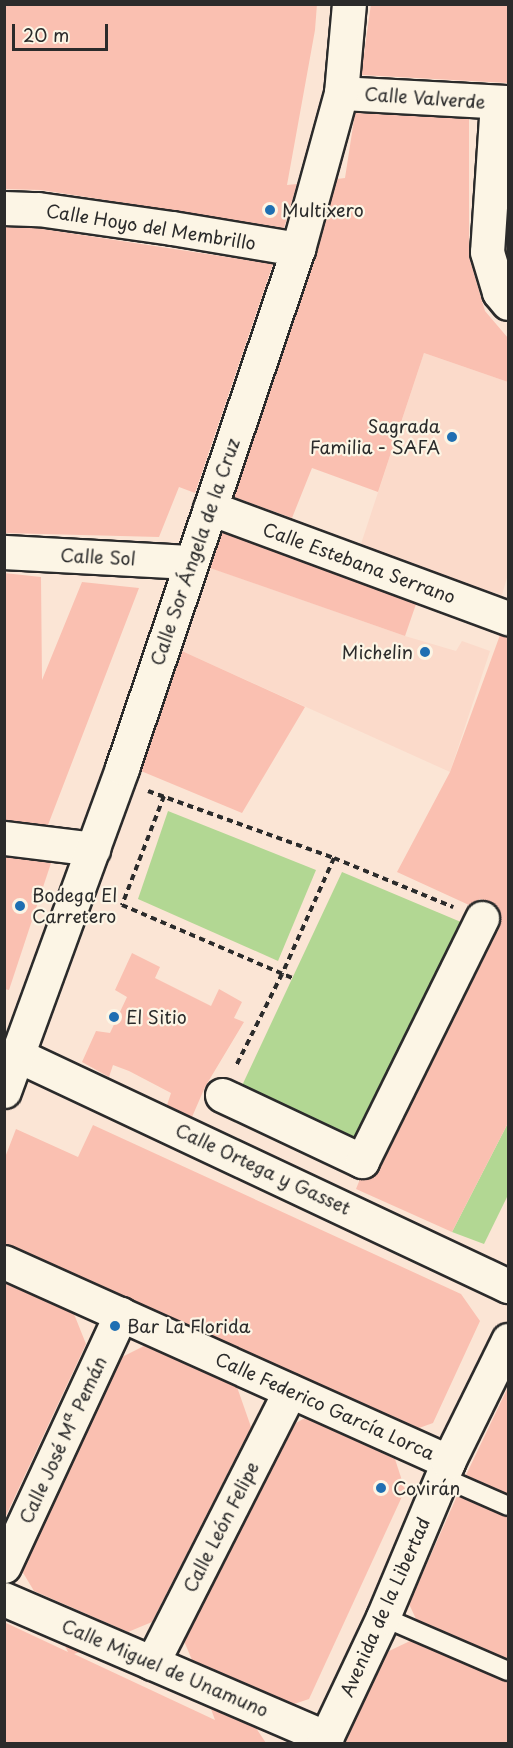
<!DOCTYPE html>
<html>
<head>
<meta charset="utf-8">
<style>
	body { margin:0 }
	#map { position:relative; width:513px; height:1748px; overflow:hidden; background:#fbe5d5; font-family:"Playpen Sans",sans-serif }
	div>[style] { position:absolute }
	.built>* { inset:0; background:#fbdaca }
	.green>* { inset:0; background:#b2d793 }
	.building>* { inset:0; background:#fac0b1 }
	.path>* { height:4px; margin-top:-2px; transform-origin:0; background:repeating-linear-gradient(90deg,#2b2b2b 0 6px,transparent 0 10.5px) }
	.roads { filter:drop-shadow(2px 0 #2b2b2b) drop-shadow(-2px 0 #2b2b2b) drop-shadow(0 2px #2b2b2b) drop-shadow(0 -2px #2b2b2b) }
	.lane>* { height:18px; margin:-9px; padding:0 9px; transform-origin:9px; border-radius:9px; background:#fcf5e5 }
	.street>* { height:33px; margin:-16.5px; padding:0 16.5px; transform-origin:16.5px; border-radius:16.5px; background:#fcf5e5 }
	.dots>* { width:16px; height:16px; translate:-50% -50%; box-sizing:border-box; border:3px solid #fcf5e5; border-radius:50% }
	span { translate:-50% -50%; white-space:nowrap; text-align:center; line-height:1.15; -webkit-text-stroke:4.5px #fcf5e5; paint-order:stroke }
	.street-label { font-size:18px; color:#2b2b2b }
	.poi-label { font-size:18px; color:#2b2b2b }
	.left { translate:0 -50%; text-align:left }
	.right { translate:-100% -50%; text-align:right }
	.frame { position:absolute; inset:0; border:6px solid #2b2b2b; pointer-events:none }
	.scale { position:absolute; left:12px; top:24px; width:96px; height:27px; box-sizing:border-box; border:3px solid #2b2b2b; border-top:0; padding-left:8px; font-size:18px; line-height:21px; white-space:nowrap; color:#2b2b2b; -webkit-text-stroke:4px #fcf5e5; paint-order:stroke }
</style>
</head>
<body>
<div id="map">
	<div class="built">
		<div style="clip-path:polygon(424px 353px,508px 382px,508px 574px,502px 595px,358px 553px)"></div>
		<div style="clip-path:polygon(208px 567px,405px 636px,456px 651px,462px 641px,490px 651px,450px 772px,182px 651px)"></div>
	</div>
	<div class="green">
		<div style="clip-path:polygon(168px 811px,316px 870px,278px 961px,138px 899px)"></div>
		<div style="clip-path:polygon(342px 872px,468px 925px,359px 1152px,239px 1092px)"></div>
		<div style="clip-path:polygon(508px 1123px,508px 1195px,484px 1244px,452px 1232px)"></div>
	</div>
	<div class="building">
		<div style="clip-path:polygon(4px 4px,317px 4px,315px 30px,287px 185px,297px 184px,284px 228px,41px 190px,4px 189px)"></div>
		<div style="clip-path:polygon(371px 4px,508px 4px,508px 83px,361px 75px)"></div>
		<div style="clip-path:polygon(355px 113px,469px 119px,469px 257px,485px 311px,508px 338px,508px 382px,424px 353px,378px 492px,312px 468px,292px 518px,234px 497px,316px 255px,337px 179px,345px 178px)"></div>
		<div style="clip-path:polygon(4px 227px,36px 228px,273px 264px,195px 493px,179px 487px,159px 537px,4px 533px)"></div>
		<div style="clip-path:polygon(222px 532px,416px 604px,405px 636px,210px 568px)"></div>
		<div style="clip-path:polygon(4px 573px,41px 577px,42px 680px,82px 582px,139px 588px,48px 825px,4px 820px)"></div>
		<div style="clip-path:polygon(500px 635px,508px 636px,508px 1123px,452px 1232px,356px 1189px,360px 1179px,372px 1177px,379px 1169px,499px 926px,501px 916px,498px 908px,491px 902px,480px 899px,469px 905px,397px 872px,450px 772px)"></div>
		<div style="clip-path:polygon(182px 651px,305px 707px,242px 813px,141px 771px)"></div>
		<div style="clip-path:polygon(4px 857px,51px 863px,9px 990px,4px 989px)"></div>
		<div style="clip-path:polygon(132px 953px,160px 967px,155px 978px,211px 1006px,219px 989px,242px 1002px,234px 1018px,244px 1022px,205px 1087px,192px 1117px,167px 1105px,171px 1093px,129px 1071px,113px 1065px,109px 1077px,82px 1062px,96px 1031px,110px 1033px,127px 997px,115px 990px)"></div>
		<div style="clip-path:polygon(93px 1125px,461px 1294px,480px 1321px,433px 1423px,419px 1428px,4px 1244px,4px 1160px,16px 1129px,78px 1157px)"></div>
		<div style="clip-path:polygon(4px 1283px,74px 1314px,86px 1344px,4px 1520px)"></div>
		<div style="clip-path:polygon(144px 1346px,237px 1387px,251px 1427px,152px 1622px,128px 1632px,34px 1591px,22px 1571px,122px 1357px)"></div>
		<div style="clip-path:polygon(508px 1387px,508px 1494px,466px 1475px)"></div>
		<div style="clip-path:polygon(305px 1418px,395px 1459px,405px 1490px,309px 1699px,294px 1704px,192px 1660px,184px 1641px,294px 1424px)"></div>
		<div style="clip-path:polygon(457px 1496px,508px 1517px,508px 1659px,416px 1619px,409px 1604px)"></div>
		<div style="clip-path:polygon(4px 1622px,68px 1652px,65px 1646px,80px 1652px,74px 1654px,215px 1720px,211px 1709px,256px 1728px,266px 1743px,4px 1743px)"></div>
		<div style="clip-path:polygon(410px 1641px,508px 1682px,508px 1743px,345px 1743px,387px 1652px)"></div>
	</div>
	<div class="path">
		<div style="left:148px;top:791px;width:198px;rotate:19.8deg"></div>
		<div style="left:334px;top:858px;width:127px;rotate:114.1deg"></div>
		<div style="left:282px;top:974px;width:103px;rotate:116.6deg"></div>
		<div style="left:164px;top:796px;width:117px;rotate:111.1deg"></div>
		<div style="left:122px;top:905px;width:185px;rotate:23.2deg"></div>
		<div style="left:334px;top:858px;width:129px;rotate:22.4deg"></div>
	</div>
	<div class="roads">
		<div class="lane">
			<div style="left:442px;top:1477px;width:72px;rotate:23.7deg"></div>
			<div style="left:383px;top:1617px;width:136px;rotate:23.4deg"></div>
		</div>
		<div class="street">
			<div style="left:341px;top:93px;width:167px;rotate:3.1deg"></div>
			<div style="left:497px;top:102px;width:150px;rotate:93.8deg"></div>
			<div style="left:487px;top:252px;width:42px;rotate:73.3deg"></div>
			<div style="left:499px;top:292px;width:14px;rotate:51deg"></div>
			<div style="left:4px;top:208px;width:34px;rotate:2deg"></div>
			<div style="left:38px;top:209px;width:135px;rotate:8.1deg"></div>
			<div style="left:172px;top:228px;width:128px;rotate:9.5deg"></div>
			<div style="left:210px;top:508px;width:318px;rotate:20.3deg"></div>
			<div style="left:4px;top:552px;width:187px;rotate:3.1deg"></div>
			<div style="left:4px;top:838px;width:90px;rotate:7deg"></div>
			<div style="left:17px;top:1055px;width:543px;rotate:25.2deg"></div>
			<div style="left:4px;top:1091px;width:344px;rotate:-69.9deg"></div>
			<div style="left:122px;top:768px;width:548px;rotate:-71.27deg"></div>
			<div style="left:298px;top:249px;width:162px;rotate:-74.6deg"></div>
			<div style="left:341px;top:93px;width:89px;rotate:-84.9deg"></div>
			<div style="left:222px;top:1095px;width:155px;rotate:25.2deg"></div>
			<div style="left:362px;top:1161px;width:271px;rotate:-63.7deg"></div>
			<div style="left:4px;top:1262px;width:487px;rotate:24.2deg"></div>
			<div style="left:4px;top:1566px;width:278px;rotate:-65.1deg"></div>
			<div style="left:4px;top:1599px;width:351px;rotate:23.3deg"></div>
			<div style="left:152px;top:1663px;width:305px;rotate:-63.1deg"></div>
			<div style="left:323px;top:1744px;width:140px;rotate:-64.7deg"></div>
			<div style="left:383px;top:1617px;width:168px;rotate:-67.2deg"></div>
			<div style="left:448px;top:1462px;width:136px;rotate:-63.8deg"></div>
		</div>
	</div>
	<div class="dots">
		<div style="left:270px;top:210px;background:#1f6fb2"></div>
		<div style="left:452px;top:437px;background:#1f6fb2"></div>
		<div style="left:425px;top:652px;background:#1f6fb2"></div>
		<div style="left:20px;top:906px;background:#1f6fb2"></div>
		<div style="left:114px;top:1017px;background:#1f6fb2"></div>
		<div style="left:115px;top:1326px;background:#1f6fb2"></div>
		<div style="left:381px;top:1488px;background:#1f6fb2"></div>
	</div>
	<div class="street-label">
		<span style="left:425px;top:98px;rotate:4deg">Calle Valverde</span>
		<span style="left:151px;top:227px;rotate:9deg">Calle Hoyo del Membrillo</span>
		<span style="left:195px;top:552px;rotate:-71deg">Calle Sor Ángela de la Cruz</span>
		<span style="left:98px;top:557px;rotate:3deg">Calle Sol</span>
		<span style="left:359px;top:563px;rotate:20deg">Calle Estebana Serrano</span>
		<span style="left:263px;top:1169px;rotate:25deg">Calle Ortega y Gasset</span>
		<span style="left:325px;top:1406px;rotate:24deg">Calle Federico García Lorca</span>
		<span style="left:63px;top:1440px;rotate:-65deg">Calle José Mª Pemán</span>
		<span style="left:221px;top:1527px;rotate:-63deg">Calle León Felipe</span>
		<span style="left:385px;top:1607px;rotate:-66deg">Avenida de la Libertad</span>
		<span style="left:165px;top:1668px;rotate:23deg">Calle Miguel de Unamuno</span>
	</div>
	<div class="poi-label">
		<span class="left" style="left:282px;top:210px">Multixero</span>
		<span class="right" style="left:440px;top:437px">Sagrada<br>Familia - SAFA</span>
		<span class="right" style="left:413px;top:652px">Michelin</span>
		<span class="left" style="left:32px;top:906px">Bodega El<br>Carretero</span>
		<span class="left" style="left:126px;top:1017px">El Sitio</span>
		<span class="left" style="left:127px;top:1326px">Bar La Florida</span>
		<span class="left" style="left:393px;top:1488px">Covirán</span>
	</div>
	<div class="frame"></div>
	<div class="scale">20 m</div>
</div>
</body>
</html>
